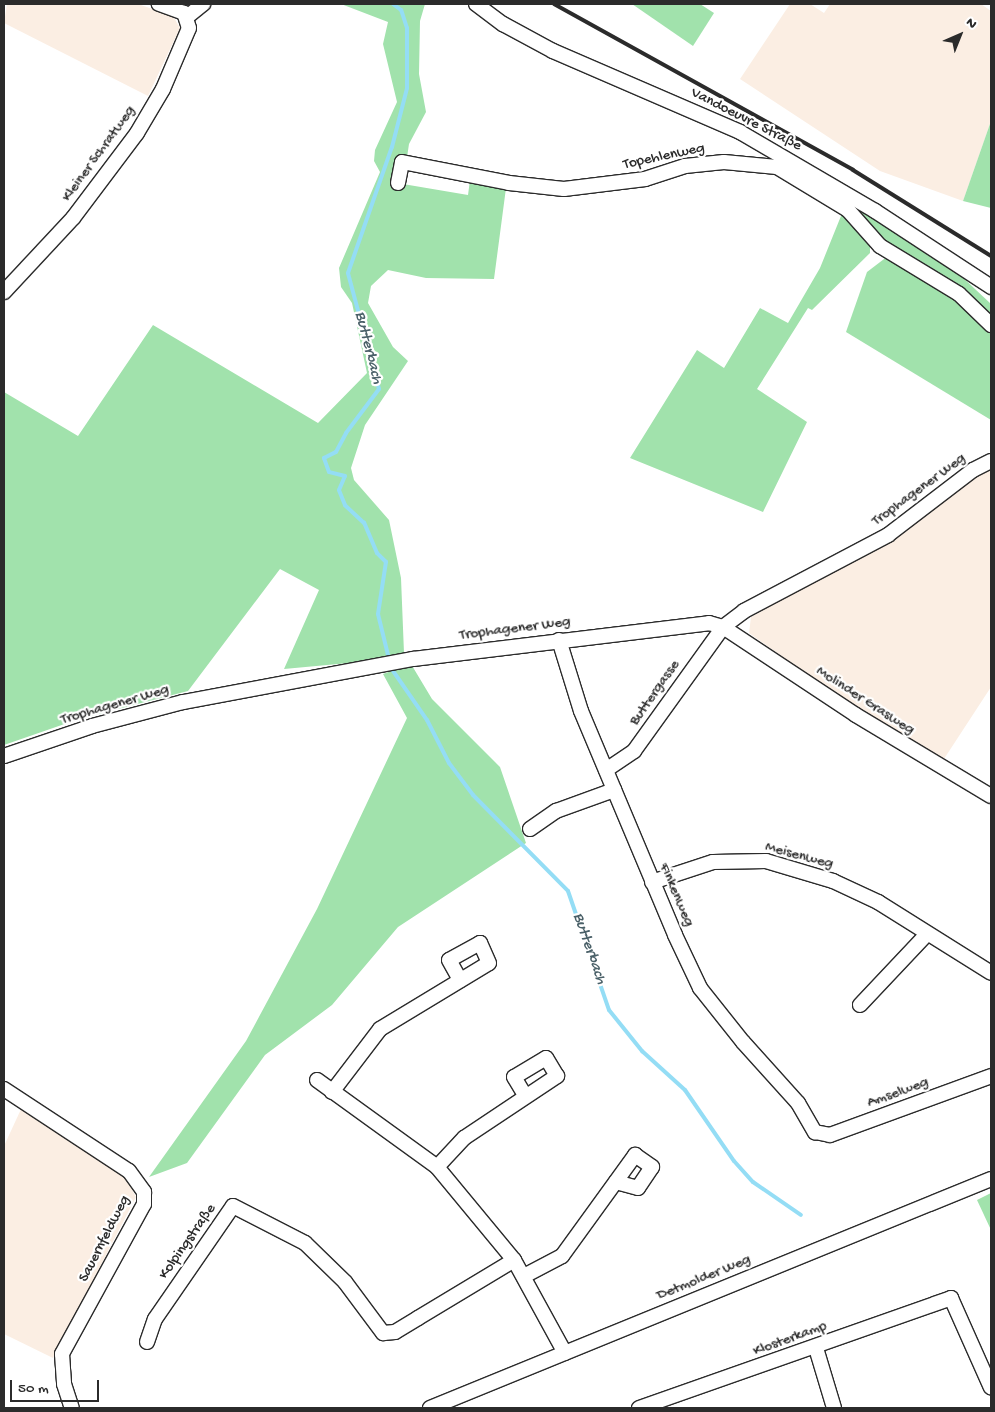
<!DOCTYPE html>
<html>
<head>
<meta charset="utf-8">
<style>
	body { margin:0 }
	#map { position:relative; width:995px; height:1412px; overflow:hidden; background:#fff; font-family:"Gochi Hand",sans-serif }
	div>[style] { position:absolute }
	.built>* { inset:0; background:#fbeee3 }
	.green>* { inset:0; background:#a1e2ac }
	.stream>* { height:4px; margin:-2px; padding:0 2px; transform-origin:2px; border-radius:2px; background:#94ddf5 }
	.roads { filter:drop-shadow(1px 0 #2b2b2b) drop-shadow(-1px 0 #2b2b2b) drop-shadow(0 1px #2b2b2b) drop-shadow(0 -1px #2b2b2b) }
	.minor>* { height:14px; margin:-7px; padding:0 7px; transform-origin:7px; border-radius:7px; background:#fff }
	.rail>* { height:4px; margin:-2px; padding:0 2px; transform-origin:2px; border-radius:2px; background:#2b2b2b }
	span { translate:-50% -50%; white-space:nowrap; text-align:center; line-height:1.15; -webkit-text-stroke:4.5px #fff; paint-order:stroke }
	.street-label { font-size:15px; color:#2b2b2b }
	.water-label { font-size:16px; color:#4a6068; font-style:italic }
	.frame { position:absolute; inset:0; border:5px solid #2b2b2b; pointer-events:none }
	.north { position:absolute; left:935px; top:10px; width:50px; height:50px; -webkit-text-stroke:4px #fff; paint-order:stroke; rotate:44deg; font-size:14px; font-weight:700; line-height:20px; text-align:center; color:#2b2b2b }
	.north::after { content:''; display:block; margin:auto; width:18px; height:22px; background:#2b2b2b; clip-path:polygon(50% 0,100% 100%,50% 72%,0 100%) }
	.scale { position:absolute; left:10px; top:1380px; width:89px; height:22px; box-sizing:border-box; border:2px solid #2b2b2b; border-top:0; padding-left:6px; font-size:15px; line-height:18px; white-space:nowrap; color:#2b2b2b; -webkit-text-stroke:4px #fff; paint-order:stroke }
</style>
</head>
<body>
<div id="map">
	<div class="built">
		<div style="clip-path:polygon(7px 4px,138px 4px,173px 16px,180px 28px,148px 96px,4px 23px)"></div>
		<div style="clip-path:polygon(790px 4px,810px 4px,824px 13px,830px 4px,981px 4px,991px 11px,991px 121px,963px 201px,880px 171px,740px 79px)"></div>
		<div style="clip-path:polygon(991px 467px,991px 687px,942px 762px,849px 704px,749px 633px,751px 617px,892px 538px,977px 474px)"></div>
		<div style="clip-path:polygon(22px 1107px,125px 1177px,136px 1197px,53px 1358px,4px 1334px,4px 1146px)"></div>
	</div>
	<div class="green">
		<div style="clip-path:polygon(341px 4px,425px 4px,420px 21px,419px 74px,426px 112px,409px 144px,403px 184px,468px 195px,470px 180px,506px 188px,494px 279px,426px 278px,388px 270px,371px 286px,368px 303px,393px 347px,408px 361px,365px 425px,351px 468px,354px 480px,389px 520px,401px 578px,404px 653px,381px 660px,284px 669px,319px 590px,280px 569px,188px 691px,79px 719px,4px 745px,4px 392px,78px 436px,153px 325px,318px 423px,367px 373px,352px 303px,341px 287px,339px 268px,380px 172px,374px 161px,375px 150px,397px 102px,383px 44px,388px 22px)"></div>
		<div style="clip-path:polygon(632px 4px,700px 4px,714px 13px,693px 46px)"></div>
		<div style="clip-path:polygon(991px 121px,991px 208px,963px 201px)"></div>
		<div style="clip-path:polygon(844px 199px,959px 274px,991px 304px,991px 317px,877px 235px)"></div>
		<div style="clip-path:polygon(843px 211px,870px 244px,870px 253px,812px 310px,808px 308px,757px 389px,807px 422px,763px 512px,630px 458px,697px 350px,724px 368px,760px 308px,788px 323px,820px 268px)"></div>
		<div style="clip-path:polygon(888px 256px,952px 296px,991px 333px,991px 420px,846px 332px,867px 272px)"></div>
		<div style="clip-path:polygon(411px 664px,432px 699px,500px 767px,526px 843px,398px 927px,332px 1005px,265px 1055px,187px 1163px,149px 1177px,246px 1041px,317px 909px,407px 718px,383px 674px)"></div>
		<div style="clip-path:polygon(991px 1193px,991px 1230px,977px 1200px)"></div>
	</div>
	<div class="stream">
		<div style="left:388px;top:655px;width:42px;rotate:-103.7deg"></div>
		<div style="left:378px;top:614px;width:53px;rotate:-81.3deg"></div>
		<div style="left:386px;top:562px;width:13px;rotate:-135deg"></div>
		<div style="left:377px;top:553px;width:33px;rotate:-113deg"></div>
		<div style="left:364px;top:523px;width:26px;rotate:-137deg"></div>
		<div style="left:345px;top:505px;width:16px;rotate:-112deg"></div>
		<div style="left:339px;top:490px;width:15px;rotate:-67deg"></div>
		<div style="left:345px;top:476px;width:16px;rotate:-166deg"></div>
		<div style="left:329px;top:472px;width:15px;rotate:-110deg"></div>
		<div style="left:324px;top:458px;width:13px;rotate:-27deg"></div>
		<div style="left:336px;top:452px;width:21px;rotate:-62deg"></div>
		<div style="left:346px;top:433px;width:55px;rotate:-53.1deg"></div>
		<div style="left:379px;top:389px;width:120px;rotate:-105deg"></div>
		<div style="left:348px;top:273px;width:133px;rotate:-70.8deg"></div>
		<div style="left:392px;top:147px;width:61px;rotate:-75.7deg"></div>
		<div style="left:407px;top:88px;width:60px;rotate:-90deg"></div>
		<div style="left:407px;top:28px;width:19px;rotate:-108deg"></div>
		<div style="left:401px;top:10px;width:10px;rotate:-143deg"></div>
		<div style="left:391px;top:668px;width:63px;rotate:55.3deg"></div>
		<div style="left:427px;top:720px;width:48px;rotate:62.9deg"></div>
		<div style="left:449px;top:763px;width:40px;rotate:53deg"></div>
		<div style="left:473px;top:795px;width:135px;rotate:45.3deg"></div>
		<div style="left:568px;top:891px;width:126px;rotate:71deg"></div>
		<div style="left:609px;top:1010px;width:53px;rotate:51.2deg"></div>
		<div style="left:642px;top:1051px;width:58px;rotate:42.2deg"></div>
		<div style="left:685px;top:1090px;width:86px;rotate:55.4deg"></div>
		<div style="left:734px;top:1161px;width:28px;rotate:48deg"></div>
		<div style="left:753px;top:1182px;width:58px;rotate:34.5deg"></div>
	</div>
	<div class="roads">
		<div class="minor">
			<div style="left:476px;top:4px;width:34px;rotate:37deg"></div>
			<div style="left:503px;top:24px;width:57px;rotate:28.4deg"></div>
			<div style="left:553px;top:51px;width:204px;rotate:23.4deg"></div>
			<div style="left:740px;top:132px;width:156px;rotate:30.3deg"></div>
			<div style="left:875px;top:211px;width:139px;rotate:33.2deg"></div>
			<div style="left:187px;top:17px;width:21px;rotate:-39deg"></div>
			<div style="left:398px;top:183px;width:21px;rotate:-79deg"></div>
			<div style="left:402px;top:162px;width:109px;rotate:11.1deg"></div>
			<div style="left:509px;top:183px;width:55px;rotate:6.2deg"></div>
			<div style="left:564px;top:189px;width:82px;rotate:-7deg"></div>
			<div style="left:645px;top:179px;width:42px;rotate:-18deg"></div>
			<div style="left:685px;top:166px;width:39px;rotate:-6deg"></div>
			<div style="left:724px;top:162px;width:53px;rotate:5.4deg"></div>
			<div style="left:777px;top:167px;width:83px;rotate:31.2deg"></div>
			<div style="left:848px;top:210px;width:48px;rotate:48.4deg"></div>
			<div style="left:880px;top:246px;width:92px;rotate:31.3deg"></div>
			<div style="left:959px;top:294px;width:45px;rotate:44.1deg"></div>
			<div style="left:4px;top:292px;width:101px;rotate:-47deg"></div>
			<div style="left:73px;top:218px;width:106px;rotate:-53deg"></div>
			<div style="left:137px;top:133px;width:51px;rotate:-59.4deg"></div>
			<div style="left:163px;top:89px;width:66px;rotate:-66.9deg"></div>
			<div style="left:189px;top:28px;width:16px;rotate:-108deg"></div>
			<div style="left:184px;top:13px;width:27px;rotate:-160deg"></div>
			<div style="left:559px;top:640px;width:74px;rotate:72.8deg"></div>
			<div style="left:581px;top:711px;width:243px;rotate:67.2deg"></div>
			<div style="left:675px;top:935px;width:59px;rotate:64.7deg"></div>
			<div style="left:700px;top:988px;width:69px;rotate:51.5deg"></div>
			<div style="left:743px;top:1042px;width:82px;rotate:48deg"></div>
			<div style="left:798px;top:1103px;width:34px;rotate:60deg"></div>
			<div style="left:815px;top:1132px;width:15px;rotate:11deg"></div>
			<div style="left:830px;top:1135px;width:171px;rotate:-20.1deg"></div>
			<div style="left:4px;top:756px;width:93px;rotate:-18.8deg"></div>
			<div style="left:92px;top:726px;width:94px;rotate:-14.8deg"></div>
			<div style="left:183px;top:702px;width:234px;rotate:-10.6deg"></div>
			<div style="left:413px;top:659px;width:298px;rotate:-6.9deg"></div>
			<div style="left:709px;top:623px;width:15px;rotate:16deg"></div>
			<div style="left:723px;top:627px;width:159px;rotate:33.5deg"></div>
			<div style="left:856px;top:715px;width:157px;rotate:31deg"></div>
			<div style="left:606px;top:770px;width:34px;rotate:-34deg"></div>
			<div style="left:634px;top:751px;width:153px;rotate:-54.3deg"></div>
			<div style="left:723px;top:627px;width:26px;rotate:-37deg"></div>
			<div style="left:744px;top:611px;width:163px;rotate:-27.8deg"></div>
			<div style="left:888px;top:535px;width:107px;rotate:-37.4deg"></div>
			<div style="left:973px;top:470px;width:20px;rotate:-27deg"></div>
			<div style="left:530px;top:829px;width:32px;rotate:-35deg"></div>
			<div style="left:556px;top:811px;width:62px;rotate:-19.9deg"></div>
			<div style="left:652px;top:882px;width:64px;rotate:-18.2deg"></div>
			<div style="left:713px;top:862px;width:53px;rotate:-1.1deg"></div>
			<div style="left:766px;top:861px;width:70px;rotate:16.6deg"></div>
			<div style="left:833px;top:881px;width:50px;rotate:25deg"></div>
			<div style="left:878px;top:902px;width:133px;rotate:32.1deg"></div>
			<div style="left:860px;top:1005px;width:98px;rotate:-46.7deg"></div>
			<div style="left:317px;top:1080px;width:148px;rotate:35.9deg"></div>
			<div style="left:437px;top:1167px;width:121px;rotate:50.4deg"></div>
			<div style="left:514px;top:1260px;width:106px;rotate:61.3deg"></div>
			<div style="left:4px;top:1089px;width:149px;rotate:33.3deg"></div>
			<div style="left:129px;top:1171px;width:26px;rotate:54deg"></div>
			<div style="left:144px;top:1192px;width:12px;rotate:90deg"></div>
			<div style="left:144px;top:1204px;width:171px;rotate:118.7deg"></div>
			<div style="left:62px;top:1354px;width:30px;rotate:86deg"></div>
			<div style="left:64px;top:1384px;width:25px;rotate:72deg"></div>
			<div style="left:332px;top:1092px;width:79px;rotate:-52.7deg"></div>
			<div style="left:380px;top:1029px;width:127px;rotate:-31.2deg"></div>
			<div style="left:489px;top:963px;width:22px;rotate:-114deg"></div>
			<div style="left:480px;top:943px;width:35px;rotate:151deg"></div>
			<div style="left:449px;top:960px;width:23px;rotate:61deg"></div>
			<div style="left:437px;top:1167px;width:40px;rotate:-47deg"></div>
			<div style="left:464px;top:1138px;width:112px;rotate:-33.7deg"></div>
			<div style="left:557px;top:1076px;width:21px;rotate:-121deg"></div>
			<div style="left:546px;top:1058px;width:37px;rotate:149deg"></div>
			<div style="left:514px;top:1077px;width:21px;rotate:59deg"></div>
			<div style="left:524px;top:1276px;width:43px;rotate:-27.8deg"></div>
			<div style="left:562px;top:1256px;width:125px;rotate:-54.1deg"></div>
			<div style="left:635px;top:1155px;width:21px;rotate:35deg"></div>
			<div style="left:652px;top:1167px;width:25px;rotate:124deg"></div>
			<div style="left:638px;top:1188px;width:23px;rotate:-165deg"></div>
			<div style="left:147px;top:1342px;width:24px;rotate:-71deg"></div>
			<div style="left:155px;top:1319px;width:137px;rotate:-55.4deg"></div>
			<div style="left:233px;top:1206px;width:81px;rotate:27.2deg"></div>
			<div style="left:305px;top:1243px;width:56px;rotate:44.3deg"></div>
			<div style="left:345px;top:1282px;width:64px;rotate:53.3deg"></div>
			<div style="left:383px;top:1333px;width:12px;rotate:-5deg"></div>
			<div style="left:395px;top:1332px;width:27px;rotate:-31deg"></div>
			<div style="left:418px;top:1318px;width:112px;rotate:-31.1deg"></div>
			<div style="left:816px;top:1348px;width:63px;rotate:73.3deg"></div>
			<div style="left:430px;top:1408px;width:606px;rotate:-22.21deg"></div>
			<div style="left:639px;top:1408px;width:331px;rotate:-19.4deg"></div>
			<div style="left:951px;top:1298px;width:98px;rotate:66deg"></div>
		</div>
	</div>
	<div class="rail">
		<div style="left:554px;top:4px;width:342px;rotate:29deg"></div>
		<div style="left:853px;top:170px;width:163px;rotate:31.9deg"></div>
	</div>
	<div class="street-label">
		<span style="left:746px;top:120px;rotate:27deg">Vandoeuvre Straße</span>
		<span style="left:99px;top:154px;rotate:-54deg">Kleiner Schratweg</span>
		<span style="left:664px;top:157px;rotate:-12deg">Topehlenweg</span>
		<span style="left:919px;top:490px;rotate:-36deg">Trophagener Weg</span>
		<span style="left:515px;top:629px;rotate:-7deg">Trophagener Weg</span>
		<span style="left:655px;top:693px;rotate:-55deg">Buttergasse</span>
		<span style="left:865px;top:701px;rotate:33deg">Molinder Grasweg</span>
		<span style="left:115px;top:705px;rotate:-16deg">Trophagener Weg</span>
		<span style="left:799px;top:856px;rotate:15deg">Meisenweg</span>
		<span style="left:676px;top:895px;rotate:67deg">Finkenweg</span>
		<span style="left:898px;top:1093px;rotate:-20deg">Amselweg</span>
		<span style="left:105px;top:1239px;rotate:-63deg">Sauernfeldweg</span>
		<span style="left:188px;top:1242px;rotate:-55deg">Kolpingstraße</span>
		<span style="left:704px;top:1278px;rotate:-22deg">Detmolder Weg</span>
		<span style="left:790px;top:1339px;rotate:-20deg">Klosterkamp</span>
	</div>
	<div class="water-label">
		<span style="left:367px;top:348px;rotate:76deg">Butterbach</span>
		<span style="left:588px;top:949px;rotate:71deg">Butterbach</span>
	</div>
	<div class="frame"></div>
	<div class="north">N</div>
	<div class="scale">50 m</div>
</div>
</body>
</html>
